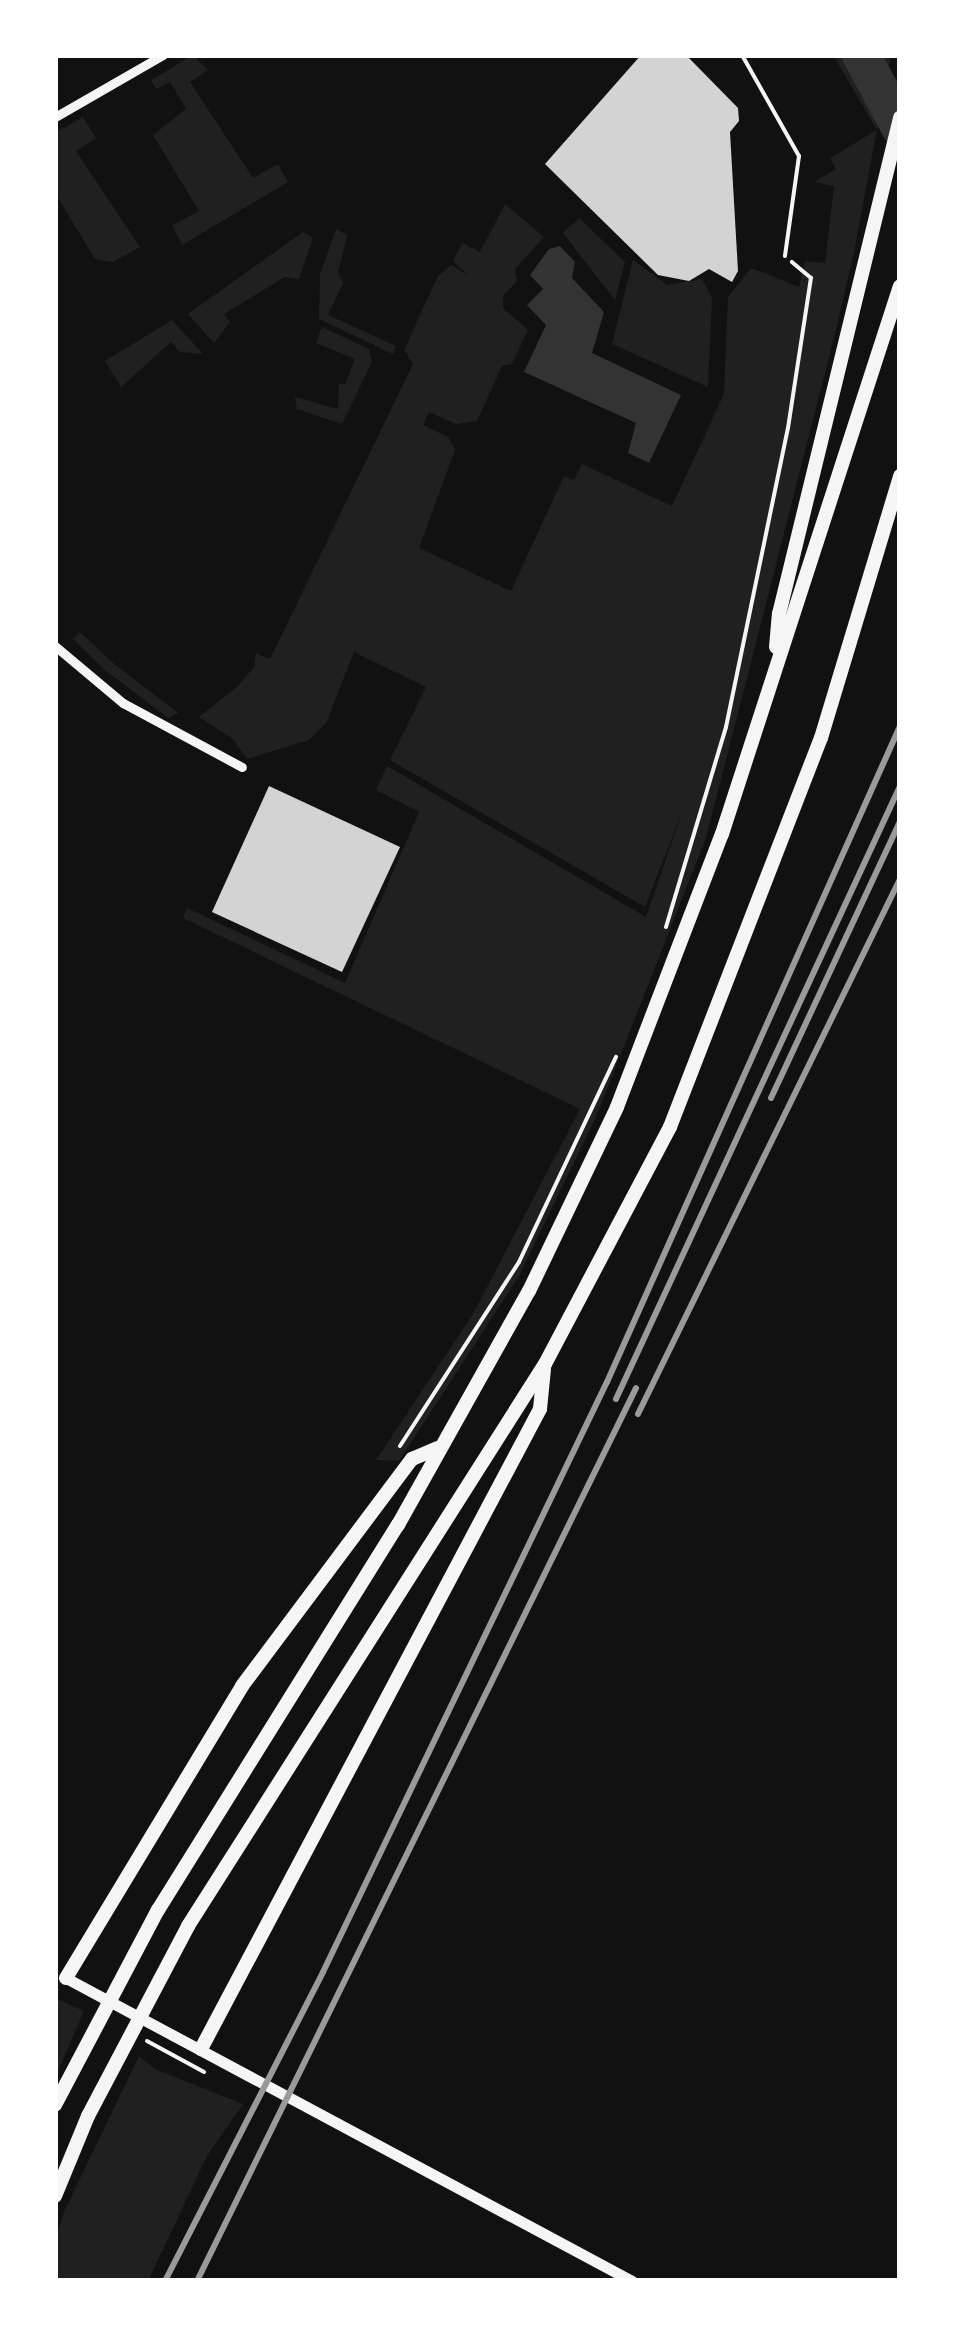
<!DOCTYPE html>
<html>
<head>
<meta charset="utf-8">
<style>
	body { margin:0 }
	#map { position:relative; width:955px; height:2336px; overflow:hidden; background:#111; font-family:Cabin,sans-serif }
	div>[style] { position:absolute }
	.green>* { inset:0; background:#202020 }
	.water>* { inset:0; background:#333 }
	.river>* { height:38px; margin:-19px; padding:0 19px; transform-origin:19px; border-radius:19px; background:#333 }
	.building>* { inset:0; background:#d3d3d3 }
	.path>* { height:4px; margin:-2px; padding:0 2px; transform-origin:2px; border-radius:2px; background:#f5f5f5 }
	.service>* { height:4px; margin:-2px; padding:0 2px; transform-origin:2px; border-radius:2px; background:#f5f5f5 }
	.minor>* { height:9px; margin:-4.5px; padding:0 4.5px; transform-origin:4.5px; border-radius:4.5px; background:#f5f5f5 }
	.secondary>* { height:11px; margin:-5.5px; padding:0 5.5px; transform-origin:5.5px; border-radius:5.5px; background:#f5f5f5 }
	.trunk>* { height:14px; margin:-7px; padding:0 7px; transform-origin:7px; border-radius:7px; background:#f5f5f5 }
	.rail>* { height:6px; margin:-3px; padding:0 3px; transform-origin:3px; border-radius:3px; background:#9a9a9a }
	span { translate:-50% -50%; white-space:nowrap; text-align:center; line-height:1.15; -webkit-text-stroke:8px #fff; paint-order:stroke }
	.frame { position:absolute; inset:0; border:58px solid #fff; pointer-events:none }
</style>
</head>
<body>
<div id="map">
	<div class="green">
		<div style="clip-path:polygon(193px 55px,208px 70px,190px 82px,253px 178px,278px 164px,288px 182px,182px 245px,172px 225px,199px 211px,153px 135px,186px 109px,170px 82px,156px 89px,151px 80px)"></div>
		<div style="clip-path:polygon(833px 55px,891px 55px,854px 252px,836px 330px,706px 838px,596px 1117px,519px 1276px,399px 1461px,376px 1460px,473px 1314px,580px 1109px,183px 918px,187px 908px,345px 983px,419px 812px,376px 790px,387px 766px,646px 917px,683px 810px,645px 907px,390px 760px,426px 687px,354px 652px,326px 723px,309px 740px,247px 759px,233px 739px,199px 717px,237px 687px,254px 667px,256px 653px,270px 659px,413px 364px,404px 350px,438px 276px,451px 265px,468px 275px,453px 261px,462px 243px,480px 252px,505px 204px,544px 237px,515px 269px,517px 281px,503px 296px,503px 308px,528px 330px,512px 364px,502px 366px,477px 421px,456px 424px,429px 412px,423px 425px,448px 437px,455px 450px,419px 548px,511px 591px,564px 476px,574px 480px,582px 464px,672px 506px,724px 394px,728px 297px,751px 268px,799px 287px,805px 261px,825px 263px,834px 186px,814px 182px,836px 169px,830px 158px,877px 130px)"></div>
		<div style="clip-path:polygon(83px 117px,96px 138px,76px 151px,140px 247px,113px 262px,95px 259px,55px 193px,55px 133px)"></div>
		<div style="clip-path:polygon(579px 218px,625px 262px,615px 300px,563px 233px)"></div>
		<div style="clip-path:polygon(336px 229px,347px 235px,338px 273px,343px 283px,328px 315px,396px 346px,393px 354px,319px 319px,320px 274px)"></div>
		<div style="clip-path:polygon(303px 232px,313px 238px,299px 279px,285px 277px,224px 314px,230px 322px,214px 343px,188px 314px)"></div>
		<div style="clip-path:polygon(633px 260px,667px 285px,702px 279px,712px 298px,708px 387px,612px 344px)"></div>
		<div style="clip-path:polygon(172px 320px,203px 354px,180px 352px,171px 342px,121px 387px,105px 361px)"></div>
		<div style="clip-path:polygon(322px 327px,369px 349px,372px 362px,342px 424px,297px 409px,295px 397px,338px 409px,339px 383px,345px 385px,355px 359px,316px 343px)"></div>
		<div style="clip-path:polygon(80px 632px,113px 663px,178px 713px,168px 718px,106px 671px,73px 639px)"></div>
		<div style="clip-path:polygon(55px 1998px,84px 2011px,55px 2078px)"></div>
		<div style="clip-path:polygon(139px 2056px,155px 2069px,243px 2104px,207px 2156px,148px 2281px,55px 2281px,55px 2242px,64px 2212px)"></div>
	</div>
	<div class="water">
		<div style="clip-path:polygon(848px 55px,878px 55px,888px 72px,880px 113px)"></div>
		<div style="clip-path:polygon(560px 246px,575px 262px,572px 278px,604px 312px,592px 353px,681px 395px,649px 463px,628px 453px,636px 423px,524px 372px,546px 325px,527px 305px,543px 289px,530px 275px,549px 249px)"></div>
	</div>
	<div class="river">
		<div style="left:861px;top:55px;width:82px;rotate:61.6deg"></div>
	</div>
	<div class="building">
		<div style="clip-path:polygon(641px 55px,686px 55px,738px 108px,739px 121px,730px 132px,738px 271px,732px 282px,709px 269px,689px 281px,658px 275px,545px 164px)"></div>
		<div style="clip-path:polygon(269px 786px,400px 847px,342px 972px,212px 912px)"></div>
	</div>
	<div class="path">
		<div style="left:666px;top:927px;width:209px;rotate:-73.3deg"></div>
		<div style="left:726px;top:727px;width:305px;rotate:-78.3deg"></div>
		<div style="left:788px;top:428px;width:152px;rotate:-81.3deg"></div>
		<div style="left:811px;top:278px;width:25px;rotate:-140deg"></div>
		<div style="left:400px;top:1446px;width:219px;rotate:-57.1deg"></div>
		<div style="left:519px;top:1262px;width:227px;rotate:-64.7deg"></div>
		<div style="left:147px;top:2041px;width:65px;rotate:28.5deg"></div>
	</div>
	<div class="service">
		<div style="left:742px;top:55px;width:116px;rotate:60.6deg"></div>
		<div style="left:799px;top:156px;width:101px;rotate:98deg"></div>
	</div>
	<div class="minor">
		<div style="left:55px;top:117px;width:125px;rotate:-29.9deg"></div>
		<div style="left:55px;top:646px;width:89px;rotate:40deg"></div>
		<div style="left:123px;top:703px;width:135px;rotate:28.3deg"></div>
	</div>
	<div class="secondary">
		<div style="left:66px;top:1978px;width:642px;rotate:28.16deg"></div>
	</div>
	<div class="trunk">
		<div style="left:776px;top:647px;width:33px;rotate:-85deg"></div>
		<div style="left:779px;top:614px;width:511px;rotate:-76.29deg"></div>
		<div style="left:66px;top:1978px;width:341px;rotate:-58.9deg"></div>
		<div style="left:242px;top:1686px;width:284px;rotate:-53.2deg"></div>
		<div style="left:412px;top:1459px;width:28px;rotate:-23deg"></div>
		<div style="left:201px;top:2049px;width:724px;rotate:-62.09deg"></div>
		<div style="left:540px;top:1409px;width:40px;rotate:-84.3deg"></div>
		<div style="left:55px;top:2105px;width:221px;rotate:-62.2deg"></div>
		<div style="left:158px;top:1910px;width:454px;rotate:-58.1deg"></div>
		<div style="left:398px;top:1525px;width:268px;rotate:-60.8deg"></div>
		<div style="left:529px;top:1291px;width:204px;rotate:-64.4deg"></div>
		<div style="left:617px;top:1107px;width:292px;rotate:-69deg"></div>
		<div style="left:722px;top:834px;width:576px;rotate:-72.01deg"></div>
		<div style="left:55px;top:2196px;width:87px;rotate:-67.6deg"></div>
		<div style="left:88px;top:2116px;width:215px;rotate:-62.2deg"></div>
		<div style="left:188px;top:1926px;width:666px;rotate:-57.58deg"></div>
		<div style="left:545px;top:1364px;width:268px;rotate:-62.2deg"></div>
		<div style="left:670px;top:1127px;width:417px;rotate:-68.8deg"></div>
		<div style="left:821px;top:738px;width:274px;rotate:-73.2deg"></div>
	</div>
	<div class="rail">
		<div style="left:771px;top:1098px;width:306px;rotate:-65deg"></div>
		<div style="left:616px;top:1399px;width:676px;rotate:-65.14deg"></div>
		<div style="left:638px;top:1414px;width:596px;rotate:-63.91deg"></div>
		<div style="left:165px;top:2281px;width:347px;rotate:-62.9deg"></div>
		<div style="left:323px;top:1972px;width:655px;rotate:-64.3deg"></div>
		<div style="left:607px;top:1382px;width:718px;rotate:-65.93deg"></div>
		<div style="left:197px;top:2281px;width:995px;rotate:-63.82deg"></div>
	</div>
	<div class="frame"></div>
</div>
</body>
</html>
